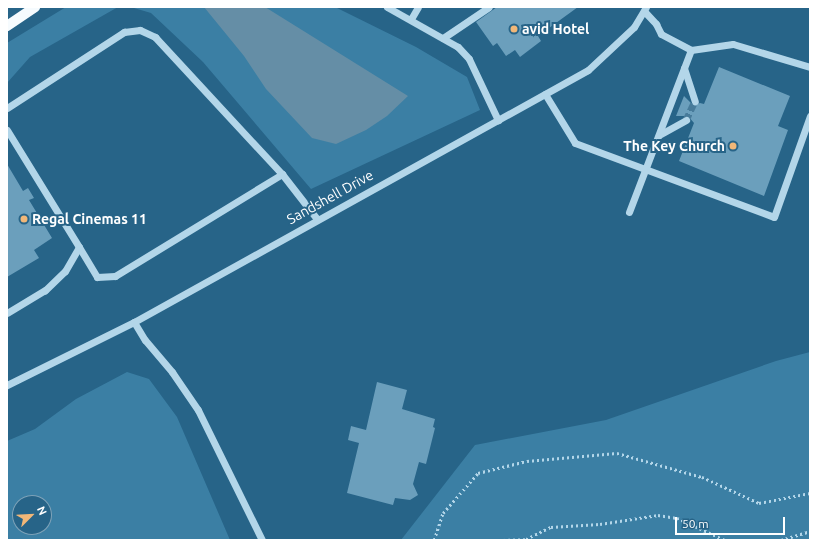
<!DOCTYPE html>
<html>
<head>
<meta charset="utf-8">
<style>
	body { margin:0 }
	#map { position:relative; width:817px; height:547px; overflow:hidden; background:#276488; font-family:Ubuntu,sans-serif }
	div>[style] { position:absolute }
	.green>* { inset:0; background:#3b7fa4 }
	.water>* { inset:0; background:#658ea6 }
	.building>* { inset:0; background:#6b9fbc }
	.minor-tunnel>* { height:7px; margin-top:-3.5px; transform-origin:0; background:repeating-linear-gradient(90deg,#477b9a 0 7px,transparent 0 10.5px) }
	.path>* { height:2.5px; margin-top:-1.25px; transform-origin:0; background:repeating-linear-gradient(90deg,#b3d6e9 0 2px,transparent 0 5px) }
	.minor>* { height:7px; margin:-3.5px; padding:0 3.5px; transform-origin:3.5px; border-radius:3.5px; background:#b3d6e9 }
	.major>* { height:10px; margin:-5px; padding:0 5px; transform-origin:5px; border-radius:5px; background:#f6fbfe }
	.dots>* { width:11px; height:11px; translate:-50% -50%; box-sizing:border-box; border:2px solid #276488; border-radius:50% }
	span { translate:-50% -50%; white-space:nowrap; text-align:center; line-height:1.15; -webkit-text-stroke:4px #276488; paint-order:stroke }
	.poi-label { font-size:14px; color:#fff; font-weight:700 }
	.left { translate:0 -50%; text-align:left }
	.right { translate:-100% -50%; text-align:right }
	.street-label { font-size:14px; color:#fff }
	.frame { position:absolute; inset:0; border:8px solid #fff; pointer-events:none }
	.north { position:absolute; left:12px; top:495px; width:40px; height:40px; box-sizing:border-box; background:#276488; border:1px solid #7da2b8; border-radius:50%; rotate:66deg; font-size:11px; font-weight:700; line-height:16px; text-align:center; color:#fff }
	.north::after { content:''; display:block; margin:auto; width:14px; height:18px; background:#f1b778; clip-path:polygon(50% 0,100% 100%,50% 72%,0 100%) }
	.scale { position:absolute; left:675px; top:517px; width:110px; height:18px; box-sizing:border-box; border:2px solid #fff; border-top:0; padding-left:5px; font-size:12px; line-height:14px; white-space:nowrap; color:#fff; -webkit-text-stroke:3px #276488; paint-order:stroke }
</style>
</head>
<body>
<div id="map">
	<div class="green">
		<div style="clip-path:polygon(66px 7px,335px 7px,416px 47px,467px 77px,480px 110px,311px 189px,203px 62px,151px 13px,134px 8px,118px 7px,30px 57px,7px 83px,7px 43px)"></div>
		<div style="clip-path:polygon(810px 352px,810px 540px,401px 540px,475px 445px,606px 420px,776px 361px)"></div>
		<div style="clip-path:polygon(evenodd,127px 372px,149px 379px,177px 417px,230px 540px,7px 540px,7px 441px,35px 429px,76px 399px,127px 372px,20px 503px,44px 503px,44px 527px,20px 527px,20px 503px)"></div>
	</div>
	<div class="water">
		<div style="clip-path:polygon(204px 7px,265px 7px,408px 96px,387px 116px,366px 130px,336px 144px,312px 138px,266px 89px,244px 56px)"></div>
	</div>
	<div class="building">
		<div style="clip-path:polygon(497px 7px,578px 7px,538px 36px,541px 41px,520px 57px,515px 50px,506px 56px,497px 43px,493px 46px,476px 22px)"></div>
		<div style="clip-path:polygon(719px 67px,790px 96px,778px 126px,788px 130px,764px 196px,679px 161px,694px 123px,688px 116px,676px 116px,684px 96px,694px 106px,700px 103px,704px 104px)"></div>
		<div style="clip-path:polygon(7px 164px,23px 191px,28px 188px,34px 198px,29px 200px,52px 238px,34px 250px,39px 258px,7px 277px)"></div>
		<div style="clip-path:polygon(377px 382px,407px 390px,402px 409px,435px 419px,433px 427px,435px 428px,426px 464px,419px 462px,413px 484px,418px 495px,410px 500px,395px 498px,393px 505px,347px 493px,359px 443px,348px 440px,351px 426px,366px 430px)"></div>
	</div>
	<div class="minor-tunnel">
		<div style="left:686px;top:120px;width:21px;rotate:-65deg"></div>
	</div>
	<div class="path">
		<div style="left:434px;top:540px;width:28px;rotate:-72deg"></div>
		<div style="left:443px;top:513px;width:53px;rotate:-48.8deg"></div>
		<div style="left:478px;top:473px;width:50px;rotate:-13.8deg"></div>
		<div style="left:527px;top:461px;width:90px;rotate:-5.1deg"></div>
		<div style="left:617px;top:453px;width:88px;rotate:15.8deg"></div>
		<div style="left:702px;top:477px;width:63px;rotate:24.5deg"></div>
		<div style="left:759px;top:503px;width:52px;rotate:-11.1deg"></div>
		<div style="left:503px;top:540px;width:23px;rotate:-2deg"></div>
		<div style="left:526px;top:539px;width:28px;rotate:-26deg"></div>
		<div style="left:551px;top:527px;width:49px;rotate:-3.5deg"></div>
		<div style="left:600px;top:524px;width:59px;rotate:-8.8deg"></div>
		<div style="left:658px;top:515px;width:19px;rotate:9deg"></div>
		<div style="left:677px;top:518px;width:53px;rotate:24.6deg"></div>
		<div style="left:781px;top:540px;width:30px;rotate:-17deg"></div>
	</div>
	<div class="minor">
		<div style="left:387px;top:7px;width:81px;rotate:29.4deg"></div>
		<div style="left:458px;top:47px;width:16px;rotate:47deg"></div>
		<div style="left:469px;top:59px;width:68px;rotate:64.6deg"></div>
		<div style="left:644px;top:11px;width:18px;rotate:47deg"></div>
		<div style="left:656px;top:24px;width:11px;rotate:63deg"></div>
		<div style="left:661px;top:34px;width:34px;rotate:28deg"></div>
		<div style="left:411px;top:19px;width:14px;rotate:-60deg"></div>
		<div style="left:443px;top:38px;width:55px;rotate:-34deg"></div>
		<div style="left:684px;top:68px;width:35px;rotate:72deg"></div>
		<div style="left:545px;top:94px;width:57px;rotate:58.5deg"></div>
		<div style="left:575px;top:143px;width:212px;rotate:20.4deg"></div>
		<div style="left:774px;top:217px;width:107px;rotate:-70.4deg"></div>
		<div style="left:7px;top:108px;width:140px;rotate:-33deg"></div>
		<div style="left:124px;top:32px;width:16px;rotate:-7deg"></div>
		<div style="left:140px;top:30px;width:17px;rotate:25deg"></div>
		<div style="left:155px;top:37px;width:187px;rotate:47.2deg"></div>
		<div style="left:282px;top:174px;width:57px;rotate:52.1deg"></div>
		<div style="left:7px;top:130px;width:137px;rotate:58.4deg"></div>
		<div style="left:79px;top:247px;width:28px;rotate:120deg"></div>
		<div style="left:65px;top:271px;width:28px;rotate:136deg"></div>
		<div style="left:45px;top:290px;width:44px;rotate:148.8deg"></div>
		<div style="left:659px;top:135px;width:31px;rotate:-29deg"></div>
		<div style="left:629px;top:212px;width:173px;rotate:-69.1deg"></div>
		<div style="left:691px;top:50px;width:42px;rotate:-8.1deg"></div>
		<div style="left:733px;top:44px;width:80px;rotate:16.6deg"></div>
		<div style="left:79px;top:247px;width:35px;rotate:59deg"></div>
		<div style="left:97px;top:277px;width:18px;rotate:-3deg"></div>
		<div style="left:115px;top:276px;width:196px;rotate:-31.4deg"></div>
		<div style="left:134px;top:322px;width:21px;rotate:59deg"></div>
		<div style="left:145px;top:340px;width:42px;rotate:49.8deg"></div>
		<div style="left:172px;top:372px;width:46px;rotate:55.6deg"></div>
		<div style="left:198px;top:410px;width:145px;rotate:63.8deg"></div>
		<div style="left:7px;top:385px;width:142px;rotate:-26.4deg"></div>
		<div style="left:134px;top:322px;width:519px;rotate:-29.03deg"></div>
		<div style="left:588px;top:70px;width:63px;rotate:-43.1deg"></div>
		<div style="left:634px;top:27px;width:23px;rotate:-59deg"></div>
	</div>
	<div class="major">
		<div style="left:7px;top:26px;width:34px;rotate:-34deg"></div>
	</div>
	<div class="dots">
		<div style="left:514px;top:29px;background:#f1b778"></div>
		<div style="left:733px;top:146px;background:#f1b778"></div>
		<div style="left:24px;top:219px;background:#f1b778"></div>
	</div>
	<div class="poi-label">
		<span class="left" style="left:522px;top:29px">avid Hotel</span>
		<span class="right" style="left:725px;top:146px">The Key Church</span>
		<span class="left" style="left:32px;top:219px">Regal Cinemas 11</span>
	</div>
	<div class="street-label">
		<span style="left:330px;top:197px;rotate:-29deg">Sandshell Drive</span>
	</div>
	<div class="frame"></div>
	<div class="north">N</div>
	<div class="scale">50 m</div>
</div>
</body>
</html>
